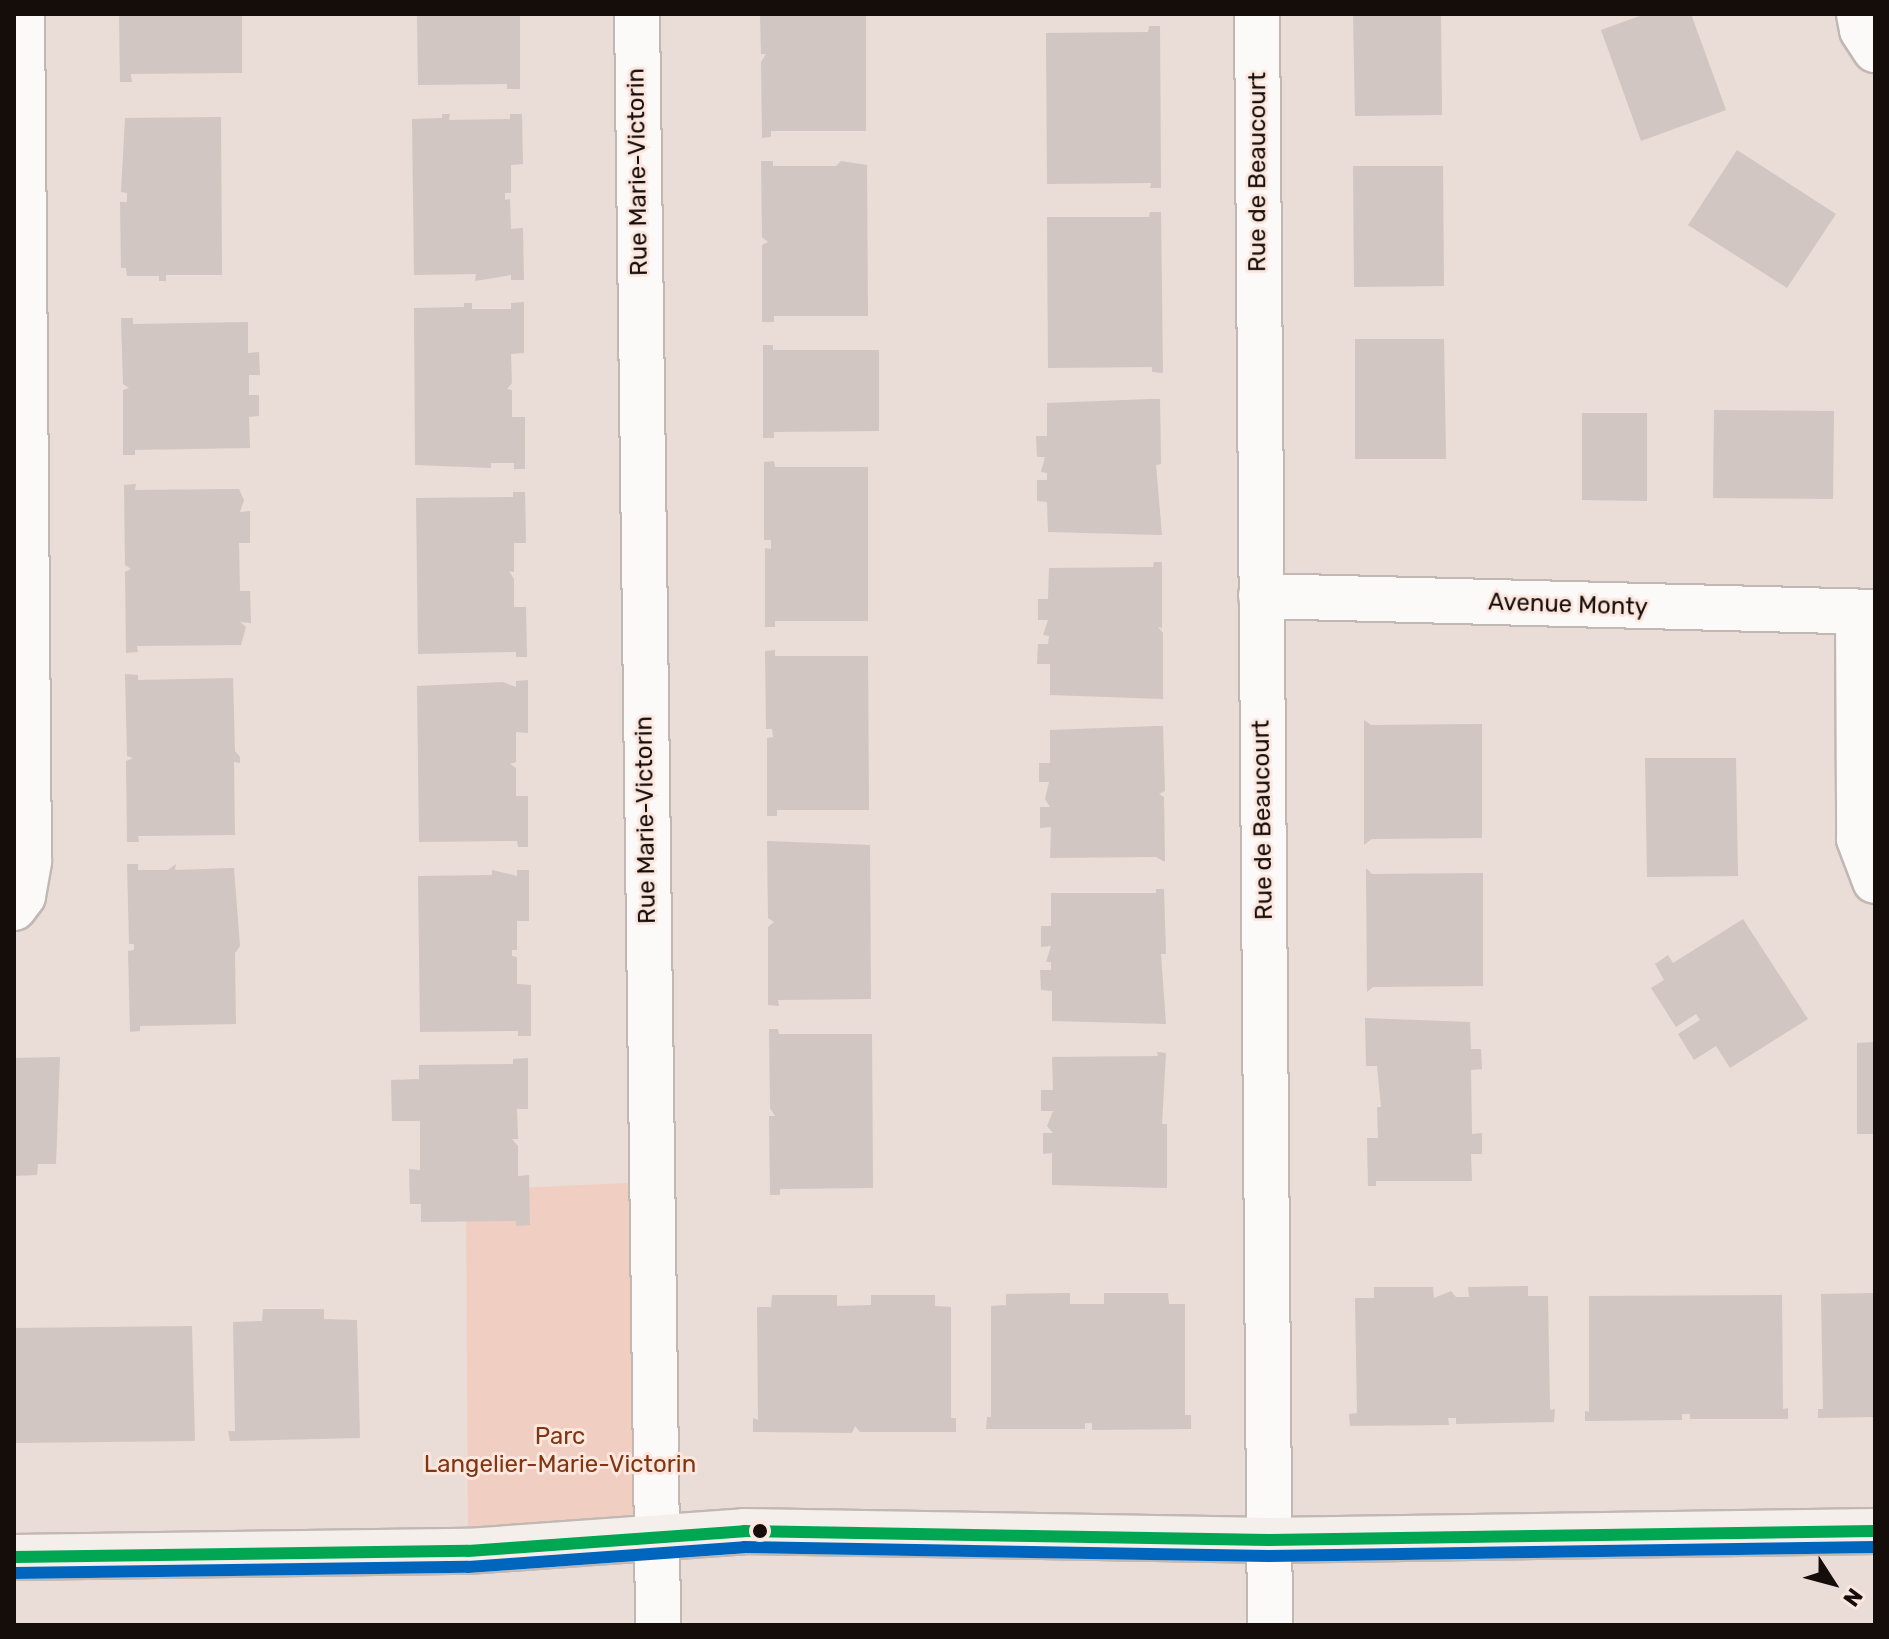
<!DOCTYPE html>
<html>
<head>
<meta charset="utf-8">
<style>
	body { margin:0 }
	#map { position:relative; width:1889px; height:1639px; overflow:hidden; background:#eadcd7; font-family:Rubik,sans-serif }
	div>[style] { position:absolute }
	.green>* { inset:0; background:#f0cfc2 }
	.building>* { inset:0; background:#d1c6c1 }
	.roads { filter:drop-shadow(2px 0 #c2b8b3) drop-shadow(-2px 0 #c2b8b3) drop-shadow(0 2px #c2b8b3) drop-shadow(0 -2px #c2b8b3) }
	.street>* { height:44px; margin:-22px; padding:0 22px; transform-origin:22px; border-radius:22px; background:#fcfaf9 }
	.secondary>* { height:44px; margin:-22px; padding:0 22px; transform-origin:22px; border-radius:22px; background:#f5efec }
	.bus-1>* { height:12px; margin:-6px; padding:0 6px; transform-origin:6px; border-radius:6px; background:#00a651 }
	.bus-2>* { height:12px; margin:-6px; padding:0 6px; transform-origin:6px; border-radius:6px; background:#0065bd }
	.dots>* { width:22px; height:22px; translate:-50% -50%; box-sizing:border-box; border:4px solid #fce7df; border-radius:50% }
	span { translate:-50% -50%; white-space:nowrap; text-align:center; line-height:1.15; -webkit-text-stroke:6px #fce7df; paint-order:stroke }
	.street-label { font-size:24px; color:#150d0a }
	.park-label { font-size:24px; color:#803612 }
	.frame { position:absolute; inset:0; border:16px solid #150d0a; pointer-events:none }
	.north { position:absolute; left:1793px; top:1543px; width:80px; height:80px; -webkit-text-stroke:6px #fce7df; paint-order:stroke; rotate:126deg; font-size:22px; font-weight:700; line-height:32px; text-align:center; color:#150d0a }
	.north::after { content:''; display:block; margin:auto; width:28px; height:36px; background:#150d0a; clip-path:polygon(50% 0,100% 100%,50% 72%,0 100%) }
</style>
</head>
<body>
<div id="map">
	<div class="green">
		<div style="clip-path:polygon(651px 1182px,657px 1539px,468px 1551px,466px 1190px)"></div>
	</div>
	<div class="building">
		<div style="clip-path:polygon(119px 14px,242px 14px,242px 73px,131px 74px,132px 82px,120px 82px)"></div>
		<div style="clip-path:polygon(417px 14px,520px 14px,520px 89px,507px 89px,507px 84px,418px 85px)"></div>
		<div style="clip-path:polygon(760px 14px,866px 14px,866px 131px,771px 131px,771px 137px,762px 138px,761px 62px,766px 54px,761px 54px)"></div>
		<div style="clip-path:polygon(1353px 14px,1441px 14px,1442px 115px,1355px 116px)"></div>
		<div style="clip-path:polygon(1645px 14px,1691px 14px,1726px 110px,1641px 141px,1601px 30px)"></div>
		<div style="clip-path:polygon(1149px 26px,1160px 26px,1161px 188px,1150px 188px,1151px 183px,1047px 184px,1046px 33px,1148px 32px)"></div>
		<div style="clip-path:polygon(442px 114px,450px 114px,449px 120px,510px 119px,510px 114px,522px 114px,523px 164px,511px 165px,511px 193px,505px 193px,505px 200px,510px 199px,511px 229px,523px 228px,524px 280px,511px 280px,511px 275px,475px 281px,476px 274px,414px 275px,412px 119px,442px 118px)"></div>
		<div style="clip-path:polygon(221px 117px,222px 275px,166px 275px,166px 281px,159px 281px,159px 276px,127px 276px,126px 268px,121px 268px,120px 202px,127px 202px,127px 193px,121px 192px,125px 118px)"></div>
		<div style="clip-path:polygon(1737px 150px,1836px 214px,1787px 288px,1688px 225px)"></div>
		<div style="clip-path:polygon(761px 161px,773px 161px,773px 166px,836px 166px,841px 161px,867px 165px,868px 316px,774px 316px,774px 322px,762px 322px,762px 245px,768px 242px,762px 237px)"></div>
		<div style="clip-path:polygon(1353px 166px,1443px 166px,1444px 286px,1354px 287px)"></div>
		<div style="clip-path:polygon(1150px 212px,1161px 212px,1163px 373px,1152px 372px,1152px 367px,1048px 368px,1047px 217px,1149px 217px)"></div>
		<div style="clip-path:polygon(524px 302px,524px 353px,511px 354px,512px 383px,507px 389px,512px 390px,512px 417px,525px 417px,525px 469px,514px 469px,514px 463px,491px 463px,491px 468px,415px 465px,414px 308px,464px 307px,464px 303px,472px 303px,472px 309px,511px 309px,511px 303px)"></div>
		<div style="clip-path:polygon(121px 318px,133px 318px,133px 324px,248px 322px,248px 353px,259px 352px,260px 375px,249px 375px,249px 395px,259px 395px,259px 416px,249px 417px,250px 448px,135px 450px,135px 455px,123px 455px,123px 390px,129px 388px,123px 384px)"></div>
		<div style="clip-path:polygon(1355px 339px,1444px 339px,1446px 459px,1355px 459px)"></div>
		<div style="clip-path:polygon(763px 345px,773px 345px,773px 350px,879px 350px,879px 431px,774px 432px,774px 438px,763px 438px)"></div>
		<div style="clip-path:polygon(1151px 399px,1160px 399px,1161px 464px,1156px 465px,1162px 535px,1048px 532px,1047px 502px,1037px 501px,1037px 480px,1047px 480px,1047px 473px,1041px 472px,1045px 457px,1037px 457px,1036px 436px,1047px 436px,1047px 403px)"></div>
		<div style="clip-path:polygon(1714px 410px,1834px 411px,1833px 499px,1713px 498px)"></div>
		<div style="clip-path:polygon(1582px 413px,1647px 413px,1647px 501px,1582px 500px)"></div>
		<div style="clip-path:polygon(774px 461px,775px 467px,868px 467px,868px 621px,775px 621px,775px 627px,765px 627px,765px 548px,771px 549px,771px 540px,764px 540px,764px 462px)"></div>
		<div style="clip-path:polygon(136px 484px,135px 490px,239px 489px,244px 500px,240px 512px,250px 511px,250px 543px,239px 543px,240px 591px,250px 591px,251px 623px,240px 622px,246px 627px,241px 645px,137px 646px,138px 652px,126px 653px,125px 572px,131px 569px,125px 565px,124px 485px)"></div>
		<div style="clip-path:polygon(513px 492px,525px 492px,526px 543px,514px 543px,514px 572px,509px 571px,514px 579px,514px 607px,526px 607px,527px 657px,516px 657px,516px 652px,418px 654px,416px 498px,513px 497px)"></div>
		<div style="clip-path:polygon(1154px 562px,1162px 562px,1162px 628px,1158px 627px,1163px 633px,1163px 699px,1050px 695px,1050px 664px,1037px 664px,1038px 644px,1048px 644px,1049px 636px,1043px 635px,1048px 620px,1038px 620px,1038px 599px,1048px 599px,1049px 568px,1153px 567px)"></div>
		<div style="clip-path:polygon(775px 650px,775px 656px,868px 656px,869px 810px,777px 810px,777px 816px,767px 816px,767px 738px,773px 737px,772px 729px,766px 729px,765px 651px)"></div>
		<div style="clip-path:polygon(125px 674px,138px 675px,138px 680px,233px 678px,235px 751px,240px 757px,240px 763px,234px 762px,235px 835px,138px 836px,139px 842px,127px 842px,126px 761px,133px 758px,127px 756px)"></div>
		<div style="clip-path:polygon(528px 680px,528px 733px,516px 732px,516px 762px,510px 764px,516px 768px,516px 796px,528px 796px,528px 847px,518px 847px,517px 841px,419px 842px,417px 686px,503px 682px,516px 687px,516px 681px)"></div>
		<div style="clip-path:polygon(1364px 720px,1371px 725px,1482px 724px,1482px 838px,1372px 839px,1364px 845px)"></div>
		<div style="clip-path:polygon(1155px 726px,1163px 726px,1165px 791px,1159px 794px,1164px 797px,1165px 862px,1156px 857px,1050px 858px,1051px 827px,1040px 828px,1040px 807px,1050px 807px,1045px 799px,1049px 782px,1039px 782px,1039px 763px,1050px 763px,1050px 730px)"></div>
		<div style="clip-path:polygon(1645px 758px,1736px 758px,1738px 876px,1647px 877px)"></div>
		<div style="clip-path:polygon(767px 841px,870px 845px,871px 999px,778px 1000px,779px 1006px,768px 1005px,768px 927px,774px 922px,768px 918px)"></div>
		<div style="clip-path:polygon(127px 864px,138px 864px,138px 870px,168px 870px,176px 864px,175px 870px,234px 868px,240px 946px,235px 953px,236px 1024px,140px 1026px,140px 1031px,130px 1032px,128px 951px,134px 950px,134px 944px,129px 944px)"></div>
		<div style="clip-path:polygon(1366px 868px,1372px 874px,1483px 873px,1483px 986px,1373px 987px,1367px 992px)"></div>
		<div style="clip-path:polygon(492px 870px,517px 876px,517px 870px,529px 870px,529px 921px,517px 921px,517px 950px,512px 950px,512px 956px,517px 957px,517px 984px,531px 985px,531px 1036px,518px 1036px,518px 1031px,420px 1032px,418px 876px,492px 875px)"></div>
		<div style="clip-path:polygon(1156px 889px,1164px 889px,1166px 954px,1161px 954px,1166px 1024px,1052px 1021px,1052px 991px,1041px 990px,1040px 970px,1051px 970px,1051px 962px,1046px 962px,1051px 946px,1041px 947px,1041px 926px,1051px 926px,1051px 893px,1156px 893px)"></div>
		<div style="clip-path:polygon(1743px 919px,1808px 1019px,1730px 1068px,1716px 1046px,1694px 1060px,1678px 1034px,1700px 1020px,1696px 1014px,1676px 1027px,1651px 988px,1664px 980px,1655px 964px,1668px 955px,1673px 963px)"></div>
		<div style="clip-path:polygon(1365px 1018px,1470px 1022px,1471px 1049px,1481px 1049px,1482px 1069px,1471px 1070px,1472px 1134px,1482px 1133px,1482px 1154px,1471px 1154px,1472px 1181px,1376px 1181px,1376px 1186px,1368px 1186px,1367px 1138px,1378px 1138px,1377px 1107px,1381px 1107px,1377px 1066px,1366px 1066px)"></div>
		<div style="clip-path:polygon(769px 1029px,778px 1029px,779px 1034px,872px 1034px,873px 1188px,780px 1189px,780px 1195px,770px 1195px,769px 1116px,775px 1116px,770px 1108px)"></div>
		<div style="clip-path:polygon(1875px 1042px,1875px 1134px,1857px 1134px,1857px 1043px)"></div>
		<div style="clip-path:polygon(1157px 1052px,1166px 1053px,1162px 1124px,1167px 1124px,1167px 1188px,1052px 1185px,1052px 1153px,1043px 1154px,1043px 1133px,1053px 1133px,1047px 1126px,1053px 1111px,1041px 1111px,1041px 1090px,1053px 1090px,1052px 1057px,1158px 1056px)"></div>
		<div style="clip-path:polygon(60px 1057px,56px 1164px,38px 1164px,37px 1175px,14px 1176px,14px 1058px)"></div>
		<div style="clip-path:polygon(528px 1058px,528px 1109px,517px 1109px,518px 1139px,512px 1139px,518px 1146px,518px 1176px,529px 1175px,530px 1225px,516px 1226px,516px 1221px,421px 1222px,421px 1204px,410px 1204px,409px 1169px,420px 1170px,420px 1121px,392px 1121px,391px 1080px,419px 1079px,419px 1065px,513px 1064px,513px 1059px)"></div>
		<div style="clip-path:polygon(1528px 1286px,1528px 1296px,1548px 1296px,1550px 1410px,1555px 1409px,1554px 1422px,1456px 1424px,1456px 1418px,1448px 1418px,1449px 1425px,1350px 1426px,1349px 1414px,1357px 1413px,1355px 1298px,1374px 1298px,1374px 1287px,1433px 1287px,1434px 1298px,1451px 1291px,1456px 1297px,1469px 1297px,1468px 1287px)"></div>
		<div style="clip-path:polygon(1070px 1293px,1070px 1304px,1104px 1304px,1104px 1293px,1168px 1293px,1169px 1304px,1185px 1304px,1185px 1415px,1191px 1415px,1191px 1429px,1092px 1430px,1092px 1423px,1085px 1423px,1085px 1429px,986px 1429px,987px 1417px,991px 1417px,991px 1306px,1006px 1305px,1006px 1294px)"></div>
		<div style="clip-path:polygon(1875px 1293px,1875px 1417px,1818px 1418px,1818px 1409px,1823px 1409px,1821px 1294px)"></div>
		<div style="clip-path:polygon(772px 1295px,837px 1295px,837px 1306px,871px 1305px,871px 1295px,935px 1295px,935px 1306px,951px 1307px,951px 1418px,956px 1418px,956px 1432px,860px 1432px,855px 1426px,852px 1433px,753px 1432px,753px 1418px,758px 1420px,757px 1307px,771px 1307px)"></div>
		<div style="clip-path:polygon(1782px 1295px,1783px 1409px,1788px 1408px,1788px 1419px,1690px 1419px,1690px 1414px,1682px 1414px,1682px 1420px,1585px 1421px,1585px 1411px,1589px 1412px,1589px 1296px)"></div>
		<div style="clip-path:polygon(263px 1309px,324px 1309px,324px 1319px,357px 1320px,360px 1438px,230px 1441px,228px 1431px,235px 1431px,233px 1322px,262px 1321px)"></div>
		<div style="clip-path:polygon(192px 1326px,195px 1441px,14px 1443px,14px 1328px)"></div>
	</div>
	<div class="roads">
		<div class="street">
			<div style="left:637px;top:14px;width:1611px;rotate:89.25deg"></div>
			<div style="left:1257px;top:14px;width:1611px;rotate:89.54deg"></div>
			<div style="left:1859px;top:14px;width:16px;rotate:79deg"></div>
			<div style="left:1862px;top:30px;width:24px;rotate:57deg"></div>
			<div style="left:1261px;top:596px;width:614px;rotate:1.49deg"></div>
			<div style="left:1858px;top:613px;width:226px;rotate:89.7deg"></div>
			<div style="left:1859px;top:839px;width:45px;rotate:69.1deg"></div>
			<div style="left:14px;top:908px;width:15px;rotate:-53deg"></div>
			<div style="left:23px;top:896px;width:36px;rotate:-80deg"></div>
			<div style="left:29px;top:861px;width:847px;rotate:-90.47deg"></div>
		</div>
		<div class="secondary">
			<div style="left:14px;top:1557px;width:454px;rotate:-0.8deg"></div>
			<div style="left:468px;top:1551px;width:277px;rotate:-4.1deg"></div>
			<div style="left:744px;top:1531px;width:525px;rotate:0.98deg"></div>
			<div style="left:1269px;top:1540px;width:606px;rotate:-0.85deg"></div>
		</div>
	</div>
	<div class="bus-1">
		<div style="left:14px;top:1557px;width:454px;rotate:-0.8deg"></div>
		<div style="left:468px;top:1551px;width:277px;rotate:-4.1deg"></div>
		<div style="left:744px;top:1531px;width:525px;rotate:0.98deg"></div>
		<div style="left:1269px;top:1540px;width:606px;rotate:-0.85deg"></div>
	</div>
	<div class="bus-2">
		<div style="left:14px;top:1573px;width:454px;rotate:-0.8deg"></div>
		<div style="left:468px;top:1567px;width:277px;rotate:-4.1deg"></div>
		<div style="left:744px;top:1547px;width:525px;rotate:0.98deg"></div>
		<div style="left:1269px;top:1556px;width:606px;rotate:-0.85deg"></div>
	</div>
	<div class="dots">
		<div style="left:760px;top:1531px;background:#150d0a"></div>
	</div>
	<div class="street-label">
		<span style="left:638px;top:172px;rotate:-91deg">Rue Marie-Victorin</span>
		<span style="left:1258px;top:172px;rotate:-90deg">Rue de Beaucourt</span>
		<span style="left:1568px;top:605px;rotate:2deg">Avenue Monty</span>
		<span style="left:646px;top:820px;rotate:-91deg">Rue Marie-Victorin</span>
		<span style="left:1263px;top:820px;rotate:-91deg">Rue de Beaucourt</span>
	</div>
	<div class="park-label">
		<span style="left:560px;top:1451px">Parc<br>Langelier-Marie-Victorin</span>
	</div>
	<div class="frame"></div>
	<div class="north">N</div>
</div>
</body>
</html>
